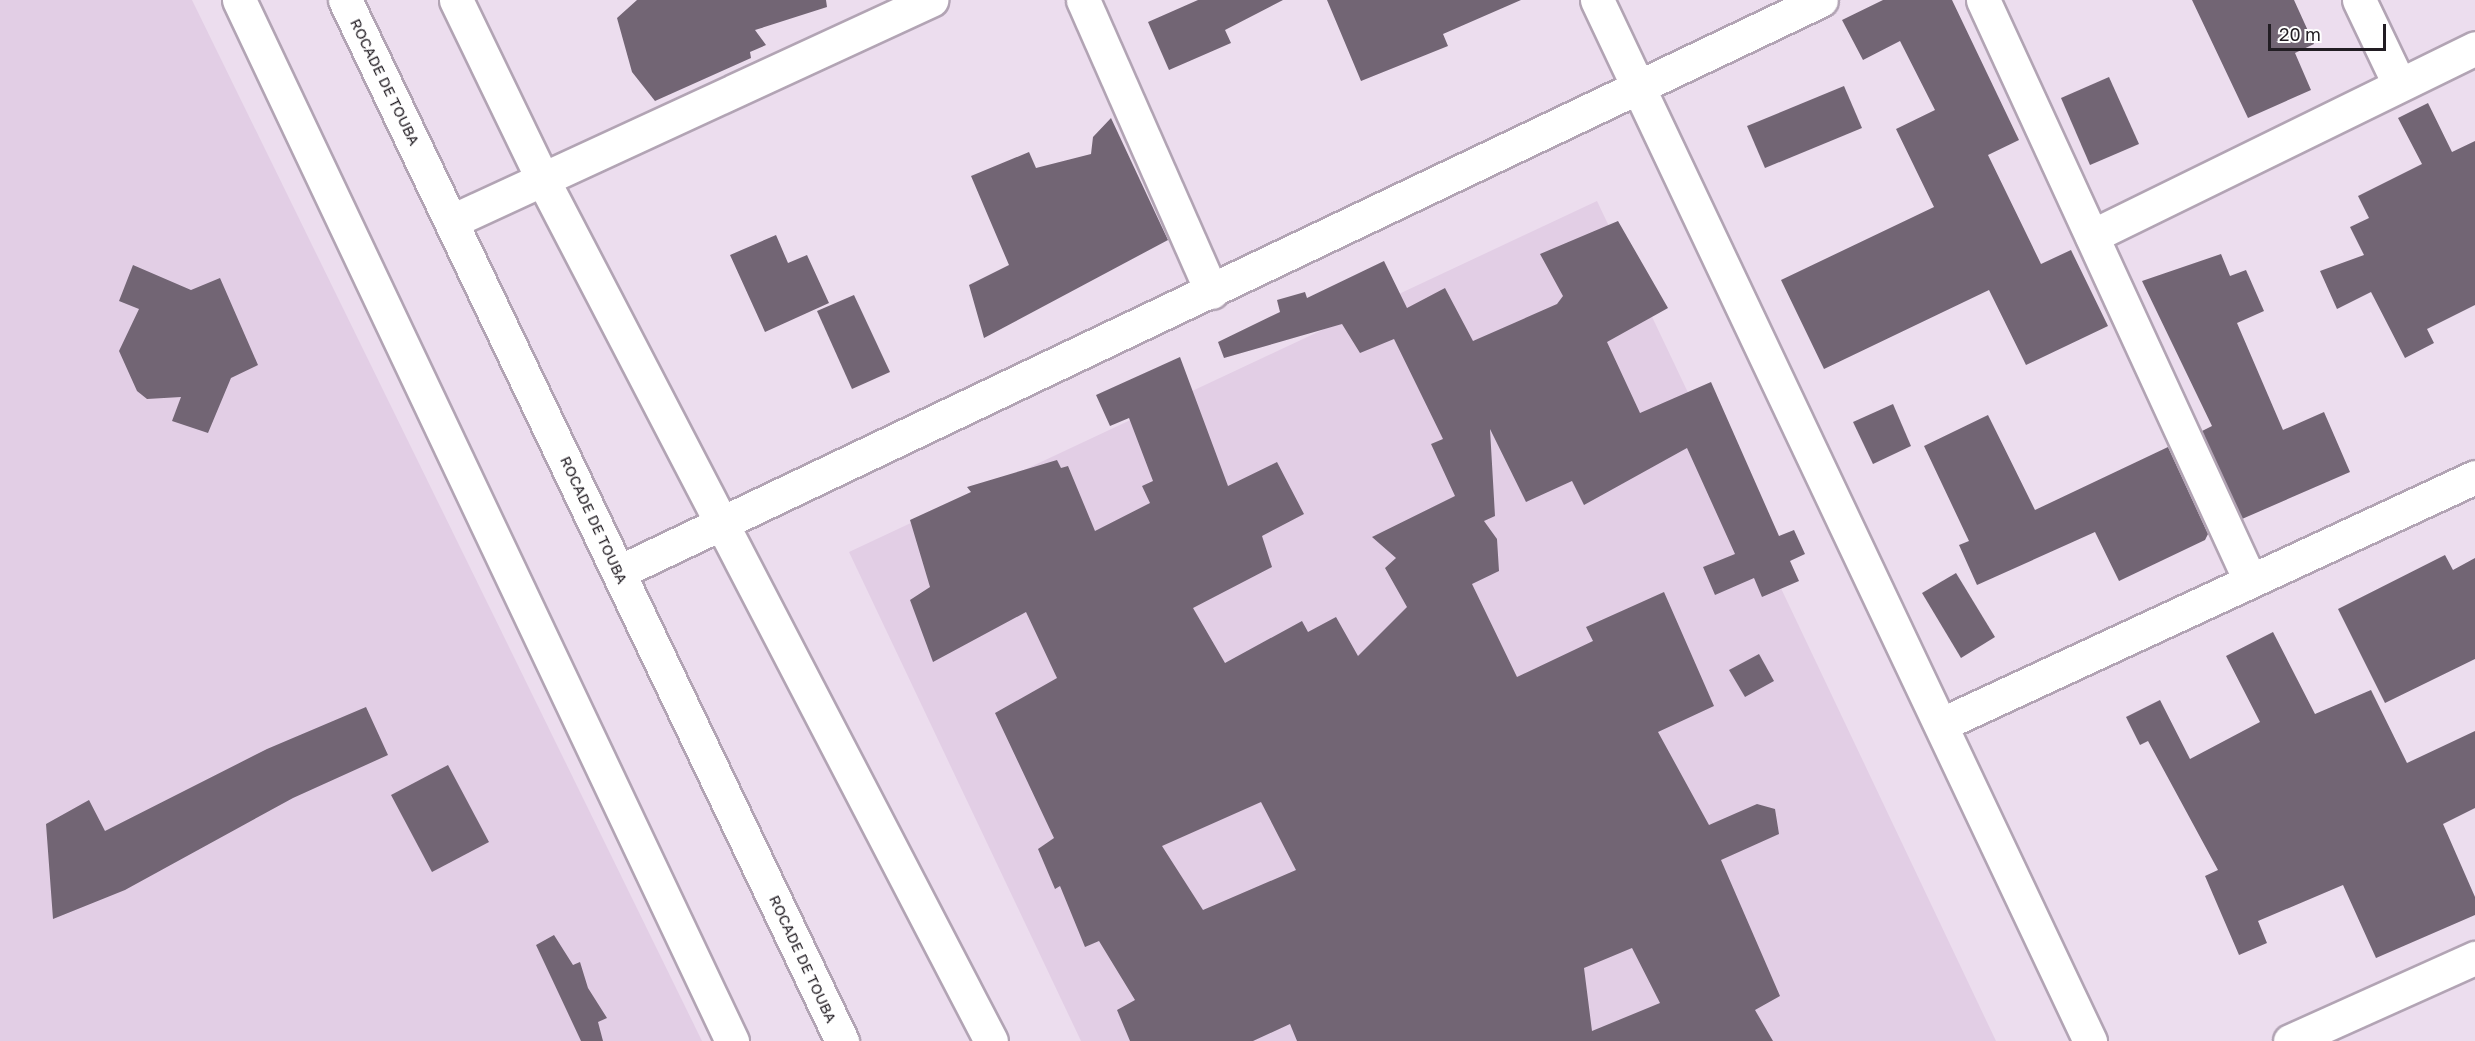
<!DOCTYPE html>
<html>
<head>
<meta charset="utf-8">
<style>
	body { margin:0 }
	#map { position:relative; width:2475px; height:1041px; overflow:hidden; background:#ecddee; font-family:"Golos Text",sans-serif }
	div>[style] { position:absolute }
	.built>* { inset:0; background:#e2cee5 }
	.building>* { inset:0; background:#726574 }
	.roads { filter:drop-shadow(2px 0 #b2a4b4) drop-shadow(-2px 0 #b2a4b4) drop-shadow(0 2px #b2a4b4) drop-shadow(0 -2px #b2a4b4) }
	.minor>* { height:33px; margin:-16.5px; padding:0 16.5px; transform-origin:16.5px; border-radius:16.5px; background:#fff }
	.major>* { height:33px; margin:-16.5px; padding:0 16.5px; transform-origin:16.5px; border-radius:16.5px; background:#fff }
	span { translate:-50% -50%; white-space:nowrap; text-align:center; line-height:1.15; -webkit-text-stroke:5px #fff; paint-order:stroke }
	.street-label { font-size:15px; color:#221d23 }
	.scale { position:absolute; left:2268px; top:24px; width:118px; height:27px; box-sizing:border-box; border:3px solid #221d23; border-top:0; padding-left:8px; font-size:18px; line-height:21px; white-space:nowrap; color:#221d23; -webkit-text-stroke:4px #fff; paint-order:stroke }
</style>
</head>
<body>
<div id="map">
	<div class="built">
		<div style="clip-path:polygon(0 0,192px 0,702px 1041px,0 1041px)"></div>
		<div style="clip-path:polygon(1597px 201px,1996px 1041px,1081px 1041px,849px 552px)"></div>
	</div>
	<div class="building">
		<div style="clip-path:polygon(637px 0,826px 0,827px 7px,755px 30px,766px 45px,750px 52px,751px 58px,655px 101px,632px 72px,617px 18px)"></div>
		<div style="clip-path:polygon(1198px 0,1283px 0,1225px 30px,1231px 43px,1169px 70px,1148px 22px)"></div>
		<div style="clip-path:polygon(1327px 0,1521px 0,1443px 34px,1448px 46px,1361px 81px)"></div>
		<div style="clip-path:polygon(1883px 0,1952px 0,2019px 140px,1988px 155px,2041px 264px,2071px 250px,2108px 326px,2026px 365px,1989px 290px,1824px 369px,1781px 280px,1934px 207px,1896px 129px,1935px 110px,1900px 41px,1863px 60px,1842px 20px)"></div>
		<div style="clip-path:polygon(2192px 0,2294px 0,2314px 44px,2295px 53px,2311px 90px,2248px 118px)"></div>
		<div style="clip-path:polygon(2109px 77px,2139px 144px,2090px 165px,2061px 98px)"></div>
		<div style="clip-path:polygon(1844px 86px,1862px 128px,1765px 168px,1747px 126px)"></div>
		<div style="clip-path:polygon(2428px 103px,2452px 152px,2475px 141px,2475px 305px,2427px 329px,2434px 343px,2405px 358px,2371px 292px,2337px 309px,2320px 271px,2364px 255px,2350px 227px,2369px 218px,2358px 196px,2422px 164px,2398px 118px)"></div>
		<div style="clip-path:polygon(1111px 118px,1168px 240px,984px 338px,969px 285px,1009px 265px,971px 176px,1029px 152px,1036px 168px,1091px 154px,1093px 137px)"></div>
		<div style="clip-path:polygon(evenodd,1618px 221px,1668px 308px,1607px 342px,1640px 413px,1711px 382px,1779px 536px,1794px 530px,1805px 554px,1790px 561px,1799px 581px,1762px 597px,1754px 578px,1715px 595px,1703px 567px,1735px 554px,1687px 448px,1584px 505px,1572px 481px,1526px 502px,1490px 429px,1495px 516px,1484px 521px,1497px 539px,1499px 571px,1472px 584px,1517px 677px,1593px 641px,1586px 627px,1664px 592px,1714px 706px,1658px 732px,1709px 825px,1757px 804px,1775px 809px,1779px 834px,1721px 860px,1780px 996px,1755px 1010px,1773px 1041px,1297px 1041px,1290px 1024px,1253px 1041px,1130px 1041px,1117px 1010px,1135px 1000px,1099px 941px,1085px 947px,1060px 886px,1055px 889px,1038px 849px,1054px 838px,995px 713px,1057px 678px,1026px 612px,933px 662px,910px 600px,930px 587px,910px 520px,971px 492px,967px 487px,1057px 460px,1061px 468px,1068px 466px,1095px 531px,1150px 503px,1142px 486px,1153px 481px,1129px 418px,1110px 426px,1096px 395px,1180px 357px,1228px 486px,1277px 462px,1304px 514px,1262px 536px,1272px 567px,1193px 608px,1225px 663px,1302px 621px,1308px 632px,1336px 617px,1358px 656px,1407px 607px,1385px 568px,1396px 558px,1372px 537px,1455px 496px,1431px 444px,1443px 439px,1394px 339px,1360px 353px,1342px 324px,1224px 358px,1218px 342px,1280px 312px,1277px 300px,1305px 292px,1307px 298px,1384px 261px,1407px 308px,1445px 288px,1473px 341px,1557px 304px,1563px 296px,1540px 254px,1618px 221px,1261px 802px,1296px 870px,1203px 910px,1162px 846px,1261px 802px,1618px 221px,1632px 948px,1660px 1003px,1592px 1031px,1584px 968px,1632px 948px)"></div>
		<div style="clip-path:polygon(776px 235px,788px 263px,807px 255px,829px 303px,765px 332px,730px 255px)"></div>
		<div style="clip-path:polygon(2221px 254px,2230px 276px,2246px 270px,2264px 311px,2237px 323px,2283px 430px,2324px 412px,2350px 472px,2242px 519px,2202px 431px,2212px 426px,2142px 281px)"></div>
		<div style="clip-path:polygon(133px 265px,191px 290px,220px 278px,258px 365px,231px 378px,208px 433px,172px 421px,181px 397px,147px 399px,137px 391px,119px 351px,139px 309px,119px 301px)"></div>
		<div style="clip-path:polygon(854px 295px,890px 372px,852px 389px,817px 311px)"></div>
		<div style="clip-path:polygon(1893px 404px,1911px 446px,1873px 464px,1853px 422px)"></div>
		<div style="clip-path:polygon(1988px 415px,2035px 510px,2168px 447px,2208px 534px,2205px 540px,2119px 581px,2095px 532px,1977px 585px,1959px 545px,1969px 541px,1924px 446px)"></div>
		<div style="clip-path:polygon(2445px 555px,2453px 570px,2475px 558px,2475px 659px,2385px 703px,2338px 609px)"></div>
		<div style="clip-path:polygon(1956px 573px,1995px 637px,1961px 658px,1922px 593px)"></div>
		<div style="clip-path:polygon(2273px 632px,2315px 714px,2371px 690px,2407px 763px,2475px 731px,2475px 808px,2443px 824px,2475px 897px,2475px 915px,2376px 958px,2343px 885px,2258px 921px,2267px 943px,2239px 955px,2205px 876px,2218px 870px,2148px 741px,2140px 745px,2126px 717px,2160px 700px,2190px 759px,2260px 722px,2226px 656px)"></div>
		<div style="clip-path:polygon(1759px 654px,1774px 681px,1745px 697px,1729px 670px)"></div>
		<div style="clip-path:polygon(366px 707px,388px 755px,293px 798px,125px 890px,53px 919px,46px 824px,89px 800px,105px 831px,267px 749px)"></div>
		<div style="clip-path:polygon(448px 765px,489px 842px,432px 872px,391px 795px)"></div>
		<div style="clip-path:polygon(554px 935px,573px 965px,580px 962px,588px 988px,607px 1018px,598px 1022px,603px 1041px,581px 1041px,536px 945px)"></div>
	</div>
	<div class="roads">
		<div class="minor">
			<div style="left:239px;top:0;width:1152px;rotate:64.66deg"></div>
			<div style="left:456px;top:0;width:202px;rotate:64.2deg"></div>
			<div style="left:544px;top:182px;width:968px;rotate:62.51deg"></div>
			<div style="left:1083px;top:0;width:319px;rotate:66.2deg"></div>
			<div style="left:1597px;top:0;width:1152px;rotate:64.66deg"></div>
			<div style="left:1983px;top:0;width:636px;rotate:65.29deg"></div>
			<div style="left:2359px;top:0;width:93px;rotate:64.5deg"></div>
			<div style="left:452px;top:221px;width:528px;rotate:-24.77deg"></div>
			<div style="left:2092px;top:236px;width:427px;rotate:-26.1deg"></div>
			<div style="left:619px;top:572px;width:1331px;rotate:-25.45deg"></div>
			<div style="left:1942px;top:724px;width:587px;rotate:-24.86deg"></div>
			<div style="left:2290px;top:1041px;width:203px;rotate:-24.2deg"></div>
		</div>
		<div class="major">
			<div style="left:345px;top:0;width:1154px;rotate:64.48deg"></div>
		</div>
	</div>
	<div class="street-label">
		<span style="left:385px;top:82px;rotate:64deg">ROCADE DE TOUBA</span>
		<span style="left:594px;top:520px;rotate:65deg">ROCADE DE TOUBA</span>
		<span style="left:803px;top:959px;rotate:65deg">ROCADE DE TOUBA</span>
	</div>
	<div class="scale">20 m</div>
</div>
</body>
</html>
